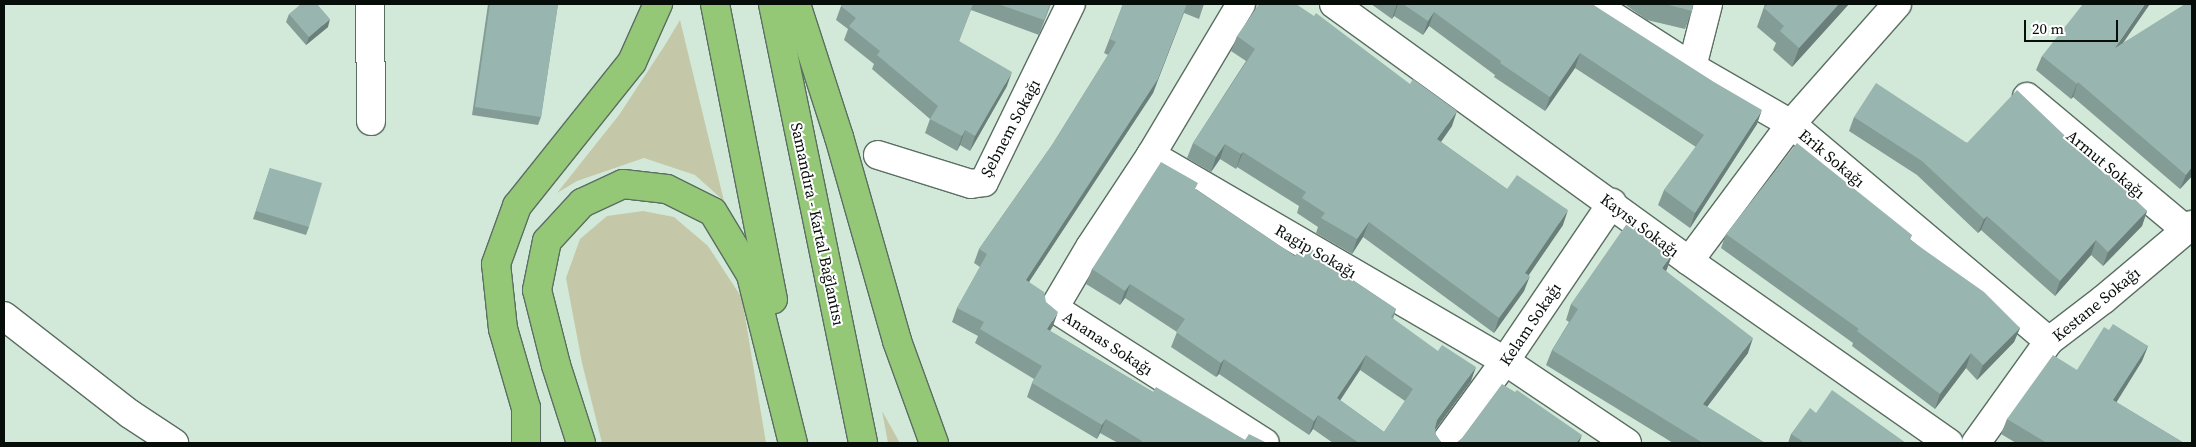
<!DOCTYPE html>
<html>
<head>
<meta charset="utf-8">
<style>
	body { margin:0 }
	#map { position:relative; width:2196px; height:447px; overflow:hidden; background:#d2e9da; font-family:"Source Serif 4",serif }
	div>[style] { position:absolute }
	.green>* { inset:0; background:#c4c8a8 }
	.roads { filter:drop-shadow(1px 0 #5a6e62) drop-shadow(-1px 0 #5a6e62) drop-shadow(0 1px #5a6e62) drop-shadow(0 -1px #5a6e62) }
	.minor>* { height:28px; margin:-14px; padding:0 14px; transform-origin:14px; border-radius:14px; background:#fff }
	.tertiary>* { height:28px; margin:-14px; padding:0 14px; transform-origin:14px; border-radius:14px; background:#fff }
	.motorway>* { height:28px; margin:-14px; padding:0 14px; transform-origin:14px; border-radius:14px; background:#94c877 }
	.wall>* { inset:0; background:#849c96 }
	.shaded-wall>* { inset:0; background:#6b7f7a }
	.building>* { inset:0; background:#99b5af }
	span { translate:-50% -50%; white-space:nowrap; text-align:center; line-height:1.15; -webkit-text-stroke:4px #fff; paint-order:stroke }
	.street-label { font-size:16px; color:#070e0a }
	.frame { position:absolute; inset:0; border:5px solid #070e0a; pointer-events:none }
	.scale { position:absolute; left:2024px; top:20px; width:94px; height:22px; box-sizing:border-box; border:2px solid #070e0a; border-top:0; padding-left:6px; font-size:15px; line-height:18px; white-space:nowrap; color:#070e0a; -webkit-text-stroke:4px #fff; paint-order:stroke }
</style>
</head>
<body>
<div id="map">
	<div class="green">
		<div style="clip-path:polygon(680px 20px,724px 201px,695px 175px,644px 158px,577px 181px,557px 193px,619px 115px,665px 45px)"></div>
		<div style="clip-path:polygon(643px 211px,674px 217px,708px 246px,742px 298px,766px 443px,602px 443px,582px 363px,566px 278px,580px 239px,607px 216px)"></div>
		<div style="clip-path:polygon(882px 411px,900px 443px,888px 443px)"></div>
	</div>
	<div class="roads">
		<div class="minor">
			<div style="left:370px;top:4px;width:117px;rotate:89.5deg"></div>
			<div style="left:1241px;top:4px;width:176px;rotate:120.8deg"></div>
			<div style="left:1151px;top:155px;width:410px;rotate:30.2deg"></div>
			<div style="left:1505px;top:361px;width:147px;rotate:33.9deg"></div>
			<div style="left:1334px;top:4px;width:438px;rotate:35.9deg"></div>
			<div style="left:1689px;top:261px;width:317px;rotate:35deg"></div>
			<div style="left:1594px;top:4px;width:117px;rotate:32.7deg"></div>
			<div style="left:1692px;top:67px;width:114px;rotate:29.9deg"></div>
			<div style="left:1791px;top:124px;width:337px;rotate:40.1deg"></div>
			<div style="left:1692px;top:67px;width:65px;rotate:-75.7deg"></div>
			<div style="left:2027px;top:97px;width:207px;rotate:39.9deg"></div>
			<div style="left:878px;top:155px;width:97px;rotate:17.3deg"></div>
			<div style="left:971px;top:184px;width:13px;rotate:-9deg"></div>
			<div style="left:984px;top:182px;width:198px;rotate:-64deg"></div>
			<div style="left:1151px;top:155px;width:110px;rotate:123.5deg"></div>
			<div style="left:1090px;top:247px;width:71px;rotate:120.5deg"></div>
			<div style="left:1054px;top:308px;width:250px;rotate:32.6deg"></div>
			<div style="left:1689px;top:261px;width:171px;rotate:-53.3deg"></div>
			<div style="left:1791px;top:124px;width:160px;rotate:-48.5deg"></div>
			<div style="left:1445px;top:443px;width:102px;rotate:-53.8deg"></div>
			<div style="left:1505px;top:361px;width:191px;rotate:-55.9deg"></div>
			<div style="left:1976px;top:443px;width:125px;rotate:-54.4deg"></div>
			<div style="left:2049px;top:341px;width:69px;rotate:-37.4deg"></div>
			<div style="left:2104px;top:299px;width:115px;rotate:-40.1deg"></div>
		</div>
		<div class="tertiary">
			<div style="left:4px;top:316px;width:160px;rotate:37.9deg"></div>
			<div style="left:130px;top:414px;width:53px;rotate:33.4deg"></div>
		</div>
		<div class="motorway">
			<div style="left:715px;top:4px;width:301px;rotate:78.9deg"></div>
			<div style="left:773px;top:4px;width:448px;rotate:78.4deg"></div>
			<div style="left:796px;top:4px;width:140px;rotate:72.1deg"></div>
			<div style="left:839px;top:137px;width:212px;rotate:74.1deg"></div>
			<div style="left:897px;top:341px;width:109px;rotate:70.1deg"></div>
			<div style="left:526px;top:443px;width:35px;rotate:-90deg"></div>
			<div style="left:526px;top:408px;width:82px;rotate:-106.2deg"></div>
			<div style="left:503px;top:329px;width:65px;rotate:-96.1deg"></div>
			<div style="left:496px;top:264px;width:62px;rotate:-70.1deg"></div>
			<div style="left:517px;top:206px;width:184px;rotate:-51.4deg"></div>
			<div style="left:632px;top:62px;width:64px;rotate:-65.9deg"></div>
			<div style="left:581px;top:443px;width:82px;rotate:-107.8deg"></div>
			<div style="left:556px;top:365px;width:77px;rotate:-104.2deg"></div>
			<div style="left:537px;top:290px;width:50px;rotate:-78.5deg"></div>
			<div style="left:547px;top:241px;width:52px;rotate:-47.4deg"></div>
			<div style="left:582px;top:203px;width:45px;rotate:-24.9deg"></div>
			<div style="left:623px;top:184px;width:44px;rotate:6.5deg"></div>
			<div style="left:667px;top:189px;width:51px;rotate:26.6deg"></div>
			<div style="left:713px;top:212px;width:74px;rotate:58.9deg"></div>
			<div style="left:751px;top:275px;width:173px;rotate:76deg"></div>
		</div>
	</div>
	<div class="wall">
		<div style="clip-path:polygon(488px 4px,558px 4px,541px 117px,538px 125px,472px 115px)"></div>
		<div style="clip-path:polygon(843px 4px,1051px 4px,1039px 35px,971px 10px,959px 41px,1007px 86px,970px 151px,960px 145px,957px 151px,925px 133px,930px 119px,872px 69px,874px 64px,844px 40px,848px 29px,836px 20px,841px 6px)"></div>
		<div style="clip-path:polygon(1123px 4px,1204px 4px,1199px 19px,1184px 13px,1153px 93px,1029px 282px,1046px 302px,1053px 326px,1050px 331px,1153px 392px,1245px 440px,1267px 443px,1118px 443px,1100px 433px,1097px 439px,1027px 397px,1032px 383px,1034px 379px,975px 343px,978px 336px,952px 322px,957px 308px,980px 267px,974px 263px,979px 249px,1052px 145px,1108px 55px,1104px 53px)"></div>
		<div style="clip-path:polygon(1371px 4px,1592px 4px,1757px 124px,1690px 228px,1658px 205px,1664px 190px,1696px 147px,1575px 68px,1545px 111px,1494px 77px,1495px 75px,1429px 26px,1423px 35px,1394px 16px,1392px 19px)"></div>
		<div style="clip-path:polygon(1625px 4px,1693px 4px,1692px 11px,1685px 29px,1647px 20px,1627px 6px)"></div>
		<div style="clip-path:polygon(1765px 4px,1849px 4px,1792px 67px,1773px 50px,1776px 43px,1757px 27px)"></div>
		<div style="clip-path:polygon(2192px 4px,2192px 176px,2180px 189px,2073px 97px,2071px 99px,2036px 70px,2042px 56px,2123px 43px)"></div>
		<div style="clip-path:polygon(289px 14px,328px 27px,306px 45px,286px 22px)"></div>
		<div style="clip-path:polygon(1237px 36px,1452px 126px,1441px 142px,1507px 189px,1563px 225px,1528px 275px,1524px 291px,1494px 333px,1363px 237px,1352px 254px,1316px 233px,1318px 227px,1297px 213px,1299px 206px,1237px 167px,1236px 169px,1220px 159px,1211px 172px,1187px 158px,1193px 143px,1246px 61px,1231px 51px)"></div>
		<div style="clip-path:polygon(1854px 117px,2105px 174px,2147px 211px,2142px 226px,2103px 266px,2091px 255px,2055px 296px,1981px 230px,1978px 233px,1917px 175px,1849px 131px)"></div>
		<div style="clip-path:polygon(270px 168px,309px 227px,306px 235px,253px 219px)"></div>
		<div style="clip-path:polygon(evenodd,1196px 189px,1295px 256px,1338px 270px,1396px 309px,1393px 319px,1471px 381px,1435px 430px,1436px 435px,1441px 442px,1446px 443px,1333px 443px,1313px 429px,1309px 435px,1219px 374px,1216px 377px,1171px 347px,1177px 332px,1125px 298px,1120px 305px,1086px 284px,1092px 269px,1196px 189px,1360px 370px,1405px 401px,1384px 432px,1340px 400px,1360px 370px)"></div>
		<div style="clip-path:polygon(1726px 234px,1912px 235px,1910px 239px,2020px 328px,2014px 342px,1977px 380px,1966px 368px,1935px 409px,1852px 346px,1853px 343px,1721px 248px)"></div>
		<div style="clip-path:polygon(1667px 269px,1666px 271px,1748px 353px,1707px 407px,1765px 443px,1673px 443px,1546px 365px,1552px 350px,1569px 322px,1566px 320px,1571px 304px)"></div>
		<div style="clip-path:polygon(2109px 330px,2148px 346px,2142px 361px,2116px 402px,2184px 443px,2016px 443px,2001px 434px,2007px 419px,2077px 370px)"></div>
		<div style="clip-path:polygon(1816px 413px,1906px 443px,1788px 443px,1791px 434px)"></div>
	</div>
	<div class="shaded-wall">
		<div style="clip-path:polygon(1187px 4px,1153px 93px,1021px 294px,1026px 280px)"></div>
		<div style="clip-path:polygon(1397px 4px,1398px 4px,1394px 16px,1392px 19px)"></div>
		<div style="clip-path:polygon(1839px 4px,1849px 4px,1792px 67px,1799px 48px)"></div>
		<div style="clip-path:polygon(2145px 4px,2150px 4px,2110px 62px,2115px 48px)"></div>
		<div style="clip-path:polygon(1434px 12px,1429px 26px,1423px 35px,1428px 21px)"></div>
		<div style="clip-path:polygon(330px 19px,328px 27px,306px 45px,309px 37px)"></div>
		<div style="clip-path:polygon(1580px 53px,1575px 68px,1545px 111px,1550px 97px)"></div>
		<div style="clip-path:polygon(1012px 72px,1007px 86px,970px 151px,975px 136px)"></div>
		<div style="clip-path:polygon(2078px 82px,2073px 97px,2071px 99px,2077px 84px)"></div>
		<div style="clip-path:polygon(1762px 110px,1757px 124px,1690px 228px,1695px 213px)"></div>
		<div style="clip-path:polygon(1457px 111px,1452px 126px,1432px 154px,1437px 139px)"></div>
		<div style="clip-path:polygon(965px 130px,960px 145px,957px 151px,962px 136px)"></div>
		<div style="clip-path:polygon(1225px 144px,1220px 159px,1211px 172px,1216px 157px)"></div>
		<div style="clip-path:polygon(1243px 152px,1237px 167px,1236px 169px,1241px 154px)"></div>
		<div style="clip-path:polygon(2192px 167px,2192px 176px,2180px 189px,2186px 175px)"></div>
		<div style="clip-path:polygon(1568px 210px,1563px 225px,1520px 288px,1525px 273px)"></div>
		<div style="clip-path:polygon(2147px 211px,2142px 226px,2103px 266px,2108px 252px)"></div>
		<div style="clip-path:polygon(1987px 216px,1981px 230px,1978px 233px,1984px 219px)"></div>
		<div style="clip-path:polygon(1369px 222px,1363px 237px,1352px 254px,1357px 239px)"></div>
		<div style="clip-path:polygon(2096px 240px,2091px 255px,2055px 296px,2060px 281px)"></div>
		<div style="clip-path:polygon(1673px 253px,1667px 269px,1657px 283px,1662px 268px)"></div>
		<div style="clip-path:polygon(1530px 276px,1524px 291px,1494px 333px,1499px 318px)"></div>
		<div style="clip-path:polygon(1130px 284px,1125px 298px,1120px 305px,1125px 291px)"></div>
		<div style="clip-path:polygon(1058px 312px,1053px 326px,1042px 343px,1047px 329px)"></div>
		<div style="clip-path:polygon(2020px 328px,2014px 342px,1977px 380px,1983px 365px)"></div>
		<div style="clip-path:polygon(1753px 338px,1748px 353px,1697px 420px,1703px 404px)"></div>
		<div style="clip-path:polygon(2148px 346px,2142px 361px,2108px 416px,2113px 400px)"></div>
		<div style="clip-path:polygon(1971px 353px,1966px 368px,1935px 409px,1940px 394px)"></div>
		<div style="clip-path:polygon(1366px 355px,1360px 370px,1332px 413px,1337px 398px)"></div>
		<div style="clip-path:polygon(1224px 359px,1219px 374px,1216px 377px,1221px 363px)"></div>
		<div style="clip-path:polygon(1476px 367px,1471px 381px,1432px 434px,1437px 420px)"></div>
		<div style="clip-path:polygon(1318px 415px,1313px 429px,1309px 435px,1314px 421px)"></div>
		<div style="clip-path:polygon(1106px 419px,1100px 433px,1097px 439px,1102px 425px)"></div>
		<div style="clip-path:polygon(1582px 435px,1579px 443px,1576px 443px)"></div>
	</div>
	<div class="building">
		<div style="clip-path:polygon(301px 4px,317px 4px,330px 19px,309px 37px,289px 14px)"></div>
		<div style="clip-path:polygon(490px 4px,558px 4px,541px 117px,475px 107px)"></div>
		<div style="clip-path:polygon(843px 4px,973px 4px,959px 41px,1012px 72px,975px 136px,965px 130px,962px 136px,930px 119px,938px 106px,877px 55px,880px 51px,849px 26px,856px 18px,841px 6px)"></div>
		<div style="clip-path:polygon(998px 4px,1050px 4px,1044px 20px)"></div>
		<div style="clip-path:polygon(1123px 4px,1187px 4px,1158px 79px,1026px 280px,1044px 292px,1046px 302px,1058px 312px,1047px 329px,1153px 392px,1156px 387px,1245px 440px,1249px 434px,1267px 443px,1141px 443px,1142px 441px,1106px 419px,1102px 425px,1032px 383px,1042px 366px,980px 329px,984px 322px,957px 308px,987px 254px,979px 249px,1052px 145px,1116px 42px,1110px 39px)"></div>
		<div style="clip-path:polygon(1259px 4px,1296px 4px,1314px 16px,1316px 13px,1410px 84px,1413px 79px,1457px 111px,1437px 139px,1507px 189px,1517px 175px,1568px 210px,1525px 273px,1530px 276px,1499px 318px,1369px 222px,1357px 239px,1321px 218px,1325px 213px,1302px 198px,1306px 192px,1243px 152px,1241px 154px,1225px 144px,1216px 157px,1193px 143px,1255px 49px,1237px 36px)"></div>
		<div style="clip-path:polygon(1403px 4px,1592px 4px,1714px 82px,1762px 110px,1695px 213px,1664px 190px,1704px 135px,1580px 53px,1550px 97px,1500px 63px,1501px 61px,1434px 12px,1428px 21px)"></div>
		<div style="clip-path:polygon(1665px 4px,1693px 4px,1692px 11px)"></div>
		<div style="clip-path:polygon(1768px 4px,1839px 4px,1799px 48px,1780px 31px,1784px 26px,1764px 8px)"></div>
		<div style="clip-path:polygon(2083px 4px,2145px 4px,2115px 48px,2185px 4px,2192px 4px,2192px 167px,2186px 175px,2078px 82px,2077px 84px,2042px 56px)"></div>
		<div style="clip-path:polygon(1876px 83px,1967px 143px,2017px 90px,2105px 174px,2107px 172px,2147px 211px,2108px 252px,2096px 240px,2060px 281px,1987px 216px,1984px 219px,1922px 161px,1854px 117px)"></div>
		<div style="clip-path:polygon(1797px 143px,1912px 235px,1909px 239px,1984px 292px,2020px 328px,1983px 365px,1971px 353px,1940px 394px,1857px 331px,1859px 329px,1726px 234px)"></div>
		<div style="clip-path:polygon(evenodd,1161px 162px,1198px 183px,1195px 189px,1295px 256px,1303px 244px,1339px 265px,1337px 270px,1396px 309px,1391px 317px,1438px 351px,1442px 345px,1476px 367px,1437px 420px,1435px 428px,1436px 435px,1441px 442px,1446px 443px,1359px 443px,1318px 415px,1314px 421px,1224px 359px,1221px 363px,1176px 332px,1185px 319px,1130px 284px,1125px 291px,1092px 269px,1161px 162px,1366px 355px,1413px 389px,1384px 432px,1337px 398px,1366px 355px)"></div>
		<div style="clip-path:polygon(270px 168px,322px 183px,309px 227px,256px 211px)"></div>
		<div style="clip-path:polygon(1628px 222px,1673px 253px,1662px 268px,1753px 338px,1703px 404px,1765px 443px,1703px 443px,1552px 350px,1578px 309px,1571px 304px)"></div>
		<div style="clip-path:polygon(2113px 324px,2148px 346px,2113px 400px,2184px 443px,2047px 443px,2007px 419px,2053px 355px,2077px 370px,2104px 327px,2109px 330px)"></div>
		<div style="clip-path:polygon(1502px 384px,1515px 392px,1517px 390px,1582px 435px,1576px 443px,1456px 443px,1462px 438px)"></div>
		<div style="clip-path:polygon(1832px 390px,1906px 443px,1805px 443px,1791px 434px,1810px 408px,1816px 413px)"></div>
	</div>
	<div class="street-label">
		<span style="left:1010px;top:128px;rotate:-62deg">Şebnem Sokağı</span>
		<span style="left:1832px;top:158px;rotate:40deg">Erik Sokağı</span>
		<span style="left:2106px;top:164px;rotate:40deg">Armut Sokağı</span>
		<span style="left:818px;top:224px;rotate:78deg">Samandıra - Kartal Bağlantısı</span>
		<span style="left:1640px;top:225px;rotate:37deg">Kayısı Sokağı</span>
		<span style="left:1316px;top:251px;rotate:30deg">Ragip Sokağı</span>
		<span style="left:2096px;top:304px;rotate:-39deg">Kestane Sokağı</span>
		<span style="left:1530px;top:324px;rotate:-56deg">Kelam Sokağı</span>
		<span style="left:1108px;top:343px;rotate:33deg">Ananas Sokağı</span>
	</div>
	<div class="frame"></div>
	<div class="scale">20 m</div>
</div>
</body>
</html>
